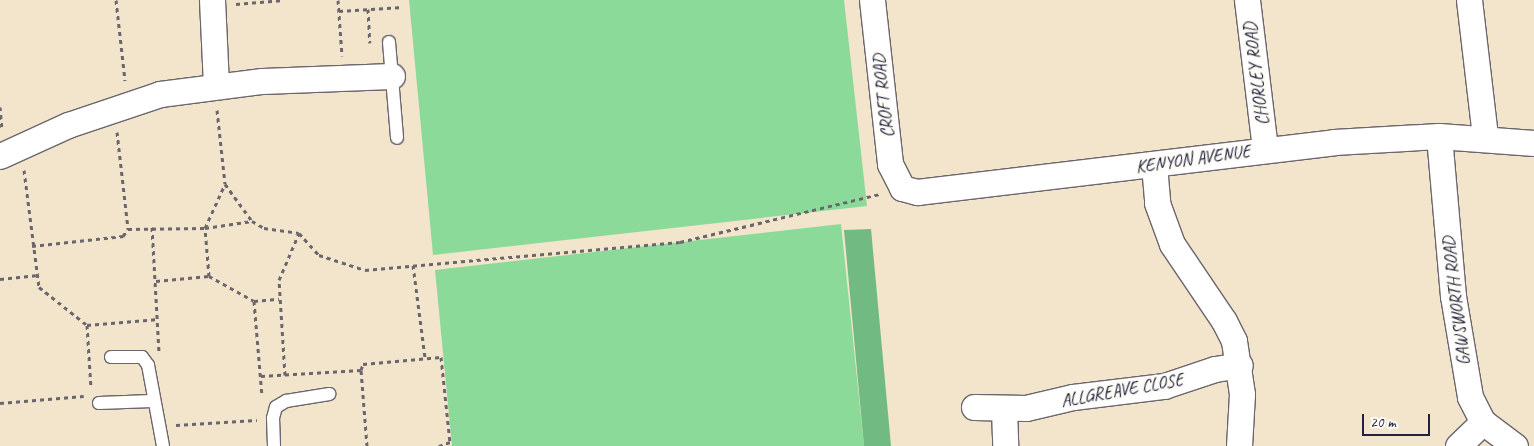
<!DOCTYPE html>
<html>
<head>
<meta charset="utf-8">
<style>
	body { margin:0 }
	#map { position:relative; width:1534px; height:446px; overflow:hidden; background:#f2e5cb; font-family:Caveat,sans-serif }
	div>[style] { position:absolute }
	.green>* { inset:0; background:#8cda99 }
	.forest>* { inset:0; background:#71ba81 }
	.path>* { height:3px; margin-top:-1.5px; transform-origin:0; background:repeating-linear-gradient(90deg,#6b666d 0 4px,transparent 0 8px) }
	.roads { filter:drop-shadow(1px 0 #6b666d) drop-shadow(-1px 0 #6b666d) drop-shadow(0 1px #6b666d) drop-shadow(0 -1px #6b666d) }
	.lane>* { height:12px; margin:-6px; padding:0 6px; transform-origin:6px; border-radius:6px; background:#fff }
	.street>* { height:25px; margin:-12.5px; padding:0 12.5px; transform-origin:12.5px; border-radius:12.5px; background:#fff }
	span { translate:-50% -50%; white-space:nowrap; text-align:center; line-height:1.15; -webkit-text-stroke:5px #fdfcf7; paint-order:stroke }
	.street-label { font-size:18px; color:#22223b }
	.scale { position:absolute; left:1362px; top:414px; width:68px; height:22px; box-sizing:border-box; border:2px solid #22223b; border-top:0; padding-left:6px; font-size:15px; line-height:18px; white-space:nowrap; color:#22223b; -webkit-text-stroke:4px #fdfcf7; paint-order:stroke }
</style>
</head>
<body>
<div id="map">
	<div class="green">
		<div style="clip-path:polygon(409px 0,844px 0,867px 206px,433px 255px)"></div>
		<div style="clip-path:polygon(841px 224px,864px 446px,452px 446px,435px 270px)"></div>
	</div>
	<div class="forest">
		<div style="clip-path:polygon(871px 229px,891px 446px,864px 446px,844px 230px)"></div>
	</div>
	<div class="path">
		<div style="left:116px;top:0;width:81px;rotate:83.6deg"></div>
		<div style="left:338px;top:0;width:56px;rotate:85.9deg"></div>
		<div style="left:236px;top:4px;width:48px;rotate:-4.8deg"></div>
		<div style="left:368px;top:9px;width:34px;rotate:87deg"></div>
		<div style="left:339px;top:11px;width:64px;rotate:-3.6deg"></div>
		<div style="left:0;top:107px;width:22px;rotate:85deg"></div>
		<div style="left:217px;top:110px;width:74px;rotate:83.8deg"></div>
		<div style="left:225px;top:184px;width:46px;rotate:53.9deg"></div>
		<div style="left:252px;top:221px;width:14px;rotate:30deg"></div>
		<div style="left:264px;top:228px;width:35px;rotate:8deg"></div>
		<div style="left:299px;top:233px;width:30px;rotate:48deg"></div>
		<div style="left:319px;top:255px;width:48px;rotate:18.1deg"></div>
		<div style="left:365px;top:270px;width:316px;rotate:-5.1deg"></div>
		<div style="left:680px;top:242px;width:206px;rotate:-13.5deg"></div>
		<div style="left:117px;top:132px;width:98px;rotate:83.5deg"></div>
		<div style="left:24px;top:170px;width:118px;rotate:82.7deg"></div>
		<div style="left:39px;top:287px;width:61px;rotate:38.4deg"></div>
		<div style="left:87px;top:325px;width:72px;rotate:-4.8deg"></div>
		<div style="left:152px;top:227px;width:124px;rotate:86.8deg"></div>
		<div style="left:32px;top:246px;width:92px;rotate:-6.3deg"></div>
		<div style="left:123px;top:236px;width:9px;rotate:-54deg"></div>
		<div style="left:128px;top:229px;width:77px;rotate:-0.7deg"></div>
		<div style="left:205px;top:228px;width:48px;rotate:-8.5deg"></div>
		<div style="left:413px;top:265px;width:93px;rotate:82.6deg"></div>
		<div style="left:209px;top:276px;width:48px;rotate:-94.8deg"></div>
		<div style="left:205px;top:228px;width:48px;rotate:-65.6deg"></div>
		<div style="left:209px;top:276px;width:51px;rotate:29.1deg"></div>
		<div style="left:254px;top:301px;width:25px;rotate:-5deg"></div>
		<div style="left:0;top:279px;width:36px;rotate:-6deg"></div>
		<div style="left:156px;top:281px;width:53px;rotate:-5.4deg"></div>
		<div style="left:254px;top:301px;width:95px;rotate:85.2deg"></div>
		<div style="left:87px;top:325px;width:63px;rotate:86.4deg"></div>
		<div style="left:285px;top:375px;width:95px;rotate:-93.6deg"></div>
		<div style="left:279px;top:280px;width:51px;rotate:-66.9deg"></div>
		<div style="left:261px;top:376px;width:100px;rotate:-3.4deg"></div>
		<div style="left:0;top:403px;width:84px;rotate:-4.8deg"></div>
		<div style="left:176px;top:425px;width:81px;rotate:-3.5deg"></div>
		<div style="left:367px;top:446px;width:76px;rotate:-94.5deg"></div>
		<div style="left:361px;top:370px;width:6px;rotate:-72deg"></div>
		<div style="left:363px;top:364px;width:78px;rotate:-5.1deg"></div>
		<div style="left:441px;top:357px;width:85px;rotate:84deg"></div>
		<div style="left:450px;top:442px;width:12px;rotate:160deg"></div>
	</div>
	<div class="roads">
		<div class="lane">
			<div style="left:389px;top:42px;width:96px;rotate:85.2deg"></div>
			<div style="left:111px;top:357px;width:31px"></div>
			<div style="left:142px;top:357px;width:10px;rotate:53deg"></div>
			<div style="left:148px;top:365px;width:82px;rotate:79.5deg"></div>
			<div style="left:99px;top:403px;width:53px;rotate:-2.2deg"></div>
			<div style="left:274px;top:446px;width:28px;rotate:-92deg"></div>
			<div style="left:273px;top:418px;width:11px;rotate:-75deg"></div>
			<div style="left:276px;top:407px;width:12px;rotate:-31deg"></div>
			<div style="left:286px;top:401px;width:44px;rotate:-9.2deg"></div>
		</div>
		<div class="street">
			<div style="left:212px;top:0;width:85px;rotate:87.3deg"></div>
			<div style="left:872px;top:0;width:165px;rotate:83.7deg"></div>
			<div style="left:890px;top:164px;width:27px;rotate:63deg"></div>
			<div style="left:902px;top:188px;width:16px;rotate:15deg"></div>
			<div style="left:917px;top:192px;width:420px;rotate:-6.8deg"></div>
			<div style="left:1334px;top:142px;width:105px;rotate:-3.3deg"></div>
			<div style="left:1439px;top:136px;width:95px;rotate:4.2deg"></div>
			<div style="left:1247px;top:0;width:150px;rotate:83.1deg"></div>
			<div style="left:1469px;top:0;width:138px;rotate:83.3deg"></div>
			<div style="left:1439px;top:136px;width:161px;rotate:85deg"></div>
			<div style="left:1453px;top:296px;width:102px;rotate:80.4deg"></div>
			<div style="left:1470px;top:397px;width:28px;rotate:63deg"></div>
			<div style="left:1483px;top:422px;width:40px;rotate:37deg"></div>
			<div style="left:0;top:156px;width:75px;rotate:-24.5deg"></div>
			<div style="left:68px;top:125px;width:97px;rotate:-18.6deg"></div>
			<div style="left:160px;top:94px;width:103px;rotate:-7.3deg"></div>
			<div style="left:262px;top:81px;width:130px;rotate:-2.2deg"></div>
			<div style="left:1154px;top:165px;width:38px;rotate:85deg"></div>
			<div style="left:1157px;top:203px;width:44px;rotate:69.9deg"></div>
			<div style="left:1172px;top:244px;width:93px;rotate:56deg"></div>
			<div style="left:1224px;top:321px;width:22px;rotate:63deg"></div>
			<div style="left:1234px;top:341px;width:54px;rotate:81.4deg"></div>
			<div style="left:1242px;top:394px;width:52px;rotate:93.3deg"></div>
			<div style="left:974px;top:407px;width:52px;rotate:1.1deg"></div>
			<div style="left:1026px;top:408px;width:48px;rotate:-13.2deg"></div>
			<div style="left:1073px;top:397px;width:92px;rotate:-6.9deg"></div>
			<div style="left:1164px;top:386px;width:54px;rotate:-18.4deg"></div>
			<div style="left:1215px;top:369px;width:25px;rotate:-9deg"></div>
			<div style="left:1004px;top:409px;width:37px;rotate:88deg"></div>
			<div style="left:1458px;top:446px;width:35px;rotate:-44deg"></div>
		</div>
	</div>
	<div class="street-label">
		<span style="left:1256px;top:74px;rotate:-97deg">CHORLEY ROAD</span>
		<span style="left:883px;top:96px;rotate:-96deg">CROFT ROAD</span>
		<span style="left:1193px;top:159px;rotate:-8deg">KENYON AVENUE</span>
		<span style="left:1456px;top:301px;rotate:-97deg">GAWSWORTH ROAD</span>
		<span style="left:1122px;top:390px;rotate:-10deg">ALLGREAVE CLOSE</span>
	</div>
	<div class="scale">20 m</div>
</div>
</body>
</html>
